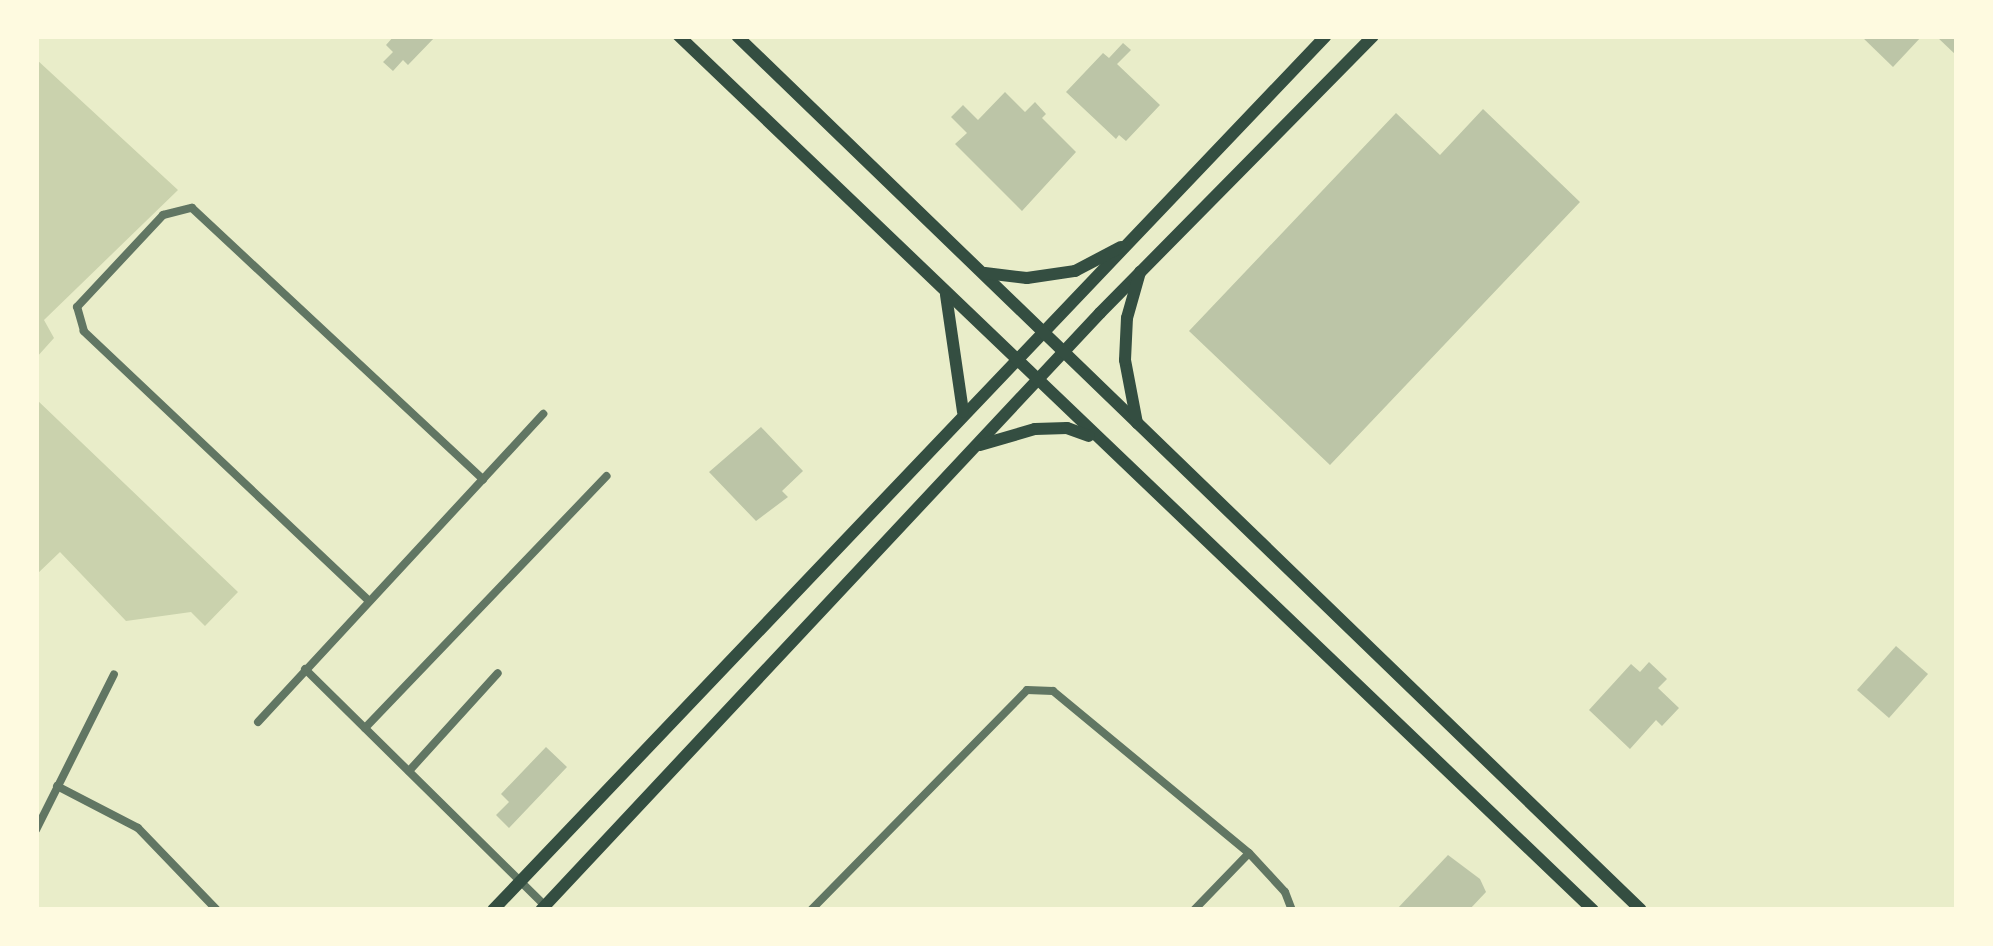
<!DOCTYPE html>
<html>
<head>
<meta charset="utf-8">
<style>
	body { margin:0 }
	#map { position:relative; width:1993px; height:946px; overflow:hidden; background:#e9edc9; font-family:"Open Sans",sans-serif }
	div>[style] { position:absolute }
	.green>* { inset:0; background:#cad2ad }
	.building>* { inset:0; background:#bcc5a7 }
	.minor>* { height:8px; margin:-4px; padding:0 4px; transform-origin:4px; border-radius:4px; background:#617663 }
	.secondary>* { height:12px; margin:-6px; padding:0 6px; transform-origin:6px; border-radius:6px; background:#344e41 }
	.primary>* { height:12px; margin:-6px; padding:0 6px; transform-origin:6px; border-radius:6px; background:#344e41 }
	span { translate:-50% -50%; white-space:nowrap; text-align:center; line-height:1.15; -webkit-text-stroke:9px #fefae0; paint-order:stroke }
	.frame { position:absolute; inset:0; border:39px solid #fefae0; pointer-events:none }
</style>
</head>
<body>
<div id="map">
	<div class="green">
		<div style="clip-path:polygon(36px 59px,178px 190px,44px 320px,54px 338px,36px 358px)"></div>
		<div style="clip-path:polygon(36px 399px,238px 592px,205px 626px,191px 612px,126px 621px,60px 552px,36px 575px)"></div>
	</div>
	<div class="building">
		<div style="clip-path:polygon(394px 36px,436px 36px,408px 65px,403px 60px,393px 71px,383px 62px,393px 52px,386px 45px)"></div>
		<div style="clip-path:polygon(1861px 36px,1922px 36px,1893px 67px)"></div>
		<div style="clip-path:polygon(1936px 36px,1957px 36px,1957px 56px)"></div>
		<div style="clip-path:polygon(1123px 43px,1131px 50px,1117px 64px,1160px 105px,1126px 141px,1119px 135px,1116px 139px,1066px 92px,1103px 53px,1109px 58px)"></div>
		<div style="clip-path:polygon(1005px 92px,1025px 112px,1035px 102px,1046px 114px,1042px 118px,1076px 152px,1022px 211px,955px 144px,967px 133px,951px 117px,963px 105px,978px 120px)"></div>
		<div style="clip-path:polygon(1483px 109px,1580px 202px,1330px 465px,1189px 331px,1396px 113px,1440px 155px)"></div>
		<div style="clip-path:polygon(761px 427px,803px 471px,782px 491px,788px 497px,756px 521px,709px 472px)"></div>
		<div style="clip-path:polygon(1896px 646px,1928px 674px,1889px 718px,1857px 690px)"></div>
		<div style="clip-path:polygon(1649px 662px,1667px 679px,1658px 688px,1679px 708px,1662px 726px,1656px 720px,1630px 749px,1589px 710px,1631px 664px,1640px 672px)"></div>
		<div style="clip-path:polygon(546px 747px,567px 767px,509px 828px,496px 815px,509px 802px,501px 794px)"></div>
		<div style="clip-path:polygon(1448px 855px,1480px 879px,1486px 892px,1469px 910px,1396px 910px)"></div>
	</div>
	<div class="minor">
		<div style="left:367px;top:599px;width:390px;rotate:-136.6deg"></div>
		<div style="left:84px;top:331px;width:25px;rotate:-106deg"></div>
		<div style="left:77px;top:307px;width:126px;rotate:-46.9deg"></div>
		<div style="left:163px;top:215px;width:30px;rotate:-14deg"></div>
		<div style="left:192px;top:208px;width:398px;rotate:43deg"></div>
		<div style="left:305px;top:669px;width:337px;rotate:44.6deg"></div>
		<div style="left:258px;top:722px;width:420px;rotate:-47.2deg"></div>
		<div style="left:365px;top:728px;width:349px;rotate:-46.2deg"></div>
		<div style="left:409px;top:771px;width:132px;rotate:-47.8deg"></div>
		<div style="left:57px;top:786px;width:91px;rotate:27.4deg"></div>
		<div style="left:138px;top:828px;width:114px;rotate:46.1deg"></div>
		<div style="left:36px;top:830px;width:174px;rotate:-63.4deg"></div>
		<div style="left:811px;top:910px;width:308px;rotate:-45.5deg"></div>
		<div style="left:1027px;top:690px;width:26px;rotate:2deg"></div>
		<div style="left:1053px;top:691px;width:254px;rotate:39.6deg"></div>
		<div style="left:1249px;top:853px;width:53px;rotate:47.3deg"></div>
		<div style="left:1285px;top:892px;width:19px;rotate:69deg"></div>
		<div style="left:1194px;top:910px;width:79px;rotate:-46deg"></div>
	</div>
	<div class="secondary">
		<div style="left:493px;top:910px;width:1207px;rotate:-46.38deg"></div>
		<div style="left:541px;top:910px;width:818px;rotate:-46.88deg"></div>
		<div style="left:1100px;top:313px;width:389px;rotate:-45.4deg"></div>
	</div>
	<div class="primary">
		<div style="left:679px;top:36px;width:1265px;rotate:43.72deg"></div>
		<div style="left:737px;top:36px;width:1257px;rotate:44.03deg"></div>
		<div style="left:985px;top:273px;width:42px;rotate:6.8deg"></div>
		<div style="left:1027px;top:278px;width:49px;rotate:-8.3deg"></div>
		<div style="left:1075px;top:271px;width:52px;rotate:-27.6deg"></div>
		<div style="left:946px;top:295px;width:118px;rotate:81.7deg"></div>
		<div style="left:1137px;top:423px;width:64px;rotate:-100.8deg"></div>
		<div style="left:1125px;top:360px;width:42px;rotate:-87.3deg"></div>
		<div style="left:1127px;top:318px;width:48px;rotate:-74.2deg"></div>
		<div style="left:980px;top:445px;width:57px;rotate:-16.2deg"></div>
		<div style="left:1035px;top:429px;width:32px;rotate:-2deg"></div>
		<div style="left:1067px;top:428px;width:23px;rotate:20deg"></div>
	</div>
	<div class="frame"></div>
</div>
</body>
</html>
